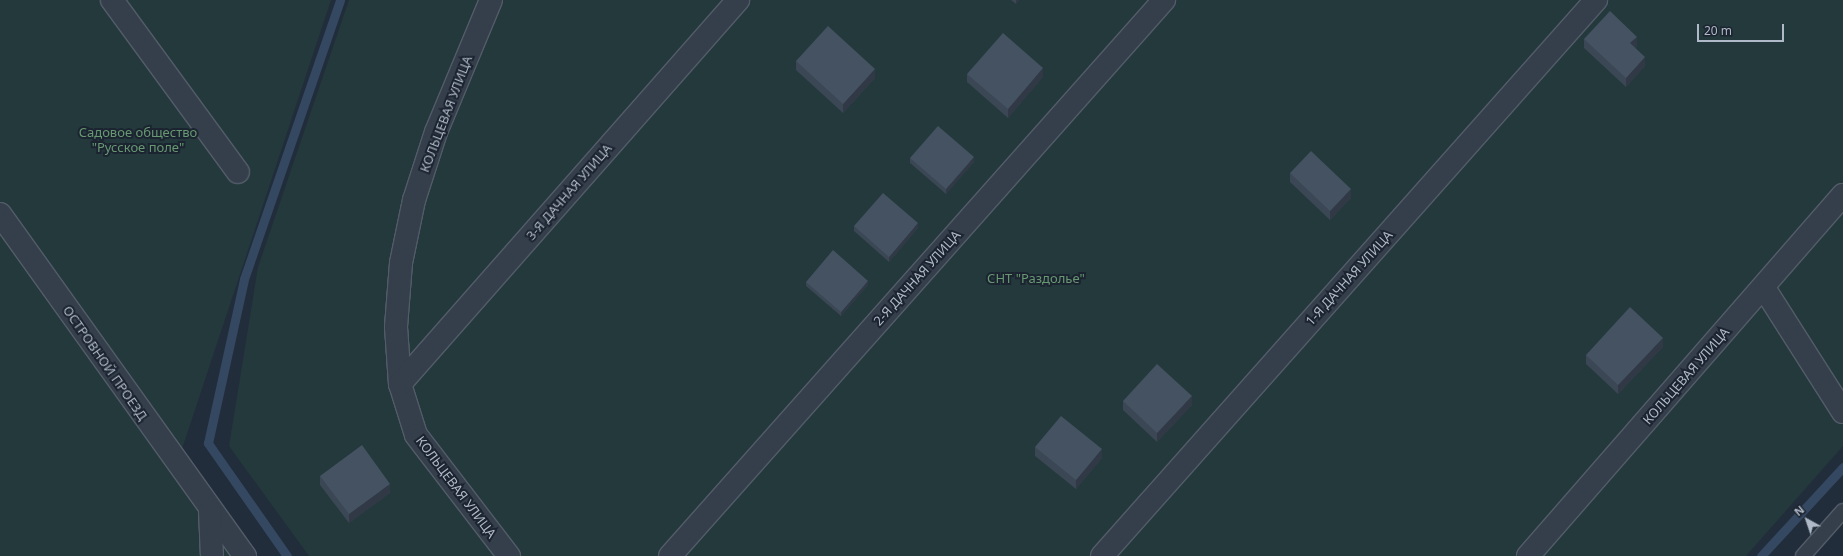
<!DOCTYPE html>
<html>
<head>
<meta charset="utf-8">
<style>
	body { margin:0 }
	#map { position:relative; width:1843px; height:556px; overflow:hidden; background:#222d3b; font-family:"Noto Sans",sans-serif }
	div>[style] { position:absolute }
	.green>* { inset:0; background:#24393c }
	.stream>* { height:9px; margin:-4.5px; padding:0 4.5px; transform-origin:4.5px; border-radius:4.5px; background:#354862 }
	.roads { filter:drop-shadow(1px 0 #535c69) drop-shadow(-1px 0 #535c69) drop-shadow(0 1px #535c69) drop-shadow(0 -1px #535c69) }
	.service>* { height:14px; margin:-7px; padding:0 7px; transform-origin:7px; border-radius:7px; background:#353e4b }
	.minor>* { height:22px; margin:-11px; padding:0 11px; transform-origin:11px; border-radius:11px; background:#353e4b }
	.wall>* { inset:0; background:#3b4754 }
	.shaded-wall>* { inset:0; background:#303945 }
	.building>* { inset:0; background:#455262 }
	span { translate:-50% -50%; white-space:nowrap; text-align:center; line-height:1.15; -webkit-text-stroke:4px #1b2430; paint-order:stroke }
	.street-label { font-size:13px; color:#b0b9c7 }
	.park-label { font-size:13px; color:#679872 }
	.north { position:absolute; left:1787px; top:500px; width:40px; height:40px; -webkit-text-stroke:3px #1b2430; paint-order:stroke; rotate:320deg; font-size:11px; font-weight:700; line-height:16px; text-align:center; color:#b0b9c7 }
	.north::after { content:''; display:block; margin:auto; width:14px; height:18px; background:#b0b9c7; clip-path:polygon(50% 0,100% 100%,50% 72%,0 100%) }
	.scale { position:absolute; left:1697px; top:24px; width:87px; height:18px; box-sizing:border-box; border:2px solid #b0b9c7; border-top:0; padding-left:5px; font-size:12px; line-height:14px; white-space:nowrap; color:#b0b9c7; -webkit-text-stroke:3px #1b2430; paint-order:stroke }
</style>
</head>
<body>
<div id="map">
	<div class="green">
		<div style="clip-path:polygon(0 0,331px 0,174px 473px,235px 556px,0 556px)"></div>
		<div style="clip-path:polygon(349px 0,1843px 0,1843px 446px,1746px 556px,309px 556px,229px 446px,258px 267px)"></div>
	</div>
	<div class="stream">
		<div style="left:287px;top:556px;width:138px;rotate:-125deg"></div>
		<div style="left:208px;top:443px;width:168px;rotate:-77.6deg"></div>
		<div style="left:244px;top:279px;width:295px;rotate:-71deg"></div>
		<div style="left:1761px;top:556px;width:121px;rotate:-47.3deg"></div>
	</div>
	<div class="roads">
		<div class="service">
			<div style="left:1803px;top:556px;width:60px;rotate:-48.4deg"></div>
		</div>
		<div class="minor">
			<div style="left:112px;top:0;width:213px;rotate:53.8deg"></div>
			<div style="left:491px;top:0;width:143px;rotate:112.6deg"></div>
			<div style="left:436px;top:132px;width:71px;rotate:107.9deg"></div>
			<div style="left:414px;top:200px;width:64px;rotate:101.7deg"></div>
			<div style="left:401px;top:263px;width:64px;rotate:94.5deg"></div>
			<div style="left:396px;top:327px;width:57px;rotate:86deg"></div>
			<div style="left:400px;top:384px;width:53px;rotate:72.6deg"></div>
			<div style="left:416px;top:435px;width:153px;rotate:52.5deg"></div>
			<div style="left:0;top:214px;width:421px;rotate:54.4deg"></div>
			<div style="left:1764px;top:288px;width:147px;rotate:57.5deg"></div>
			<div style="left:400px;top:384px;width:512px;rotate:-48.65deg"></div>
			<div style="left:210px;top:511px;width:45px;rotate:87.5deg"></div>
			<div style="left:670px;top:556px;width:744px;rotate:-48.38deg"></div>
			<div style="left:1102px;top:556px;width:744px;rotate:-48.38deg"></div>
			<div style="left:1528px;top:556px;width:479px;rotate:-48.9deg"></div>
		</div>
	</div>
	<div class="wall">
		<div style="clip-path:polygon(1011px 0,1019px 0,1016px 4px)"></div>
		<div style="clip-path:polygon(1584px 39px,1637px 46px,1635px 48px,1645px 66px,1626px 87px,1584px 48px)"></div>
		<div style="clip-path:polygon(796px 61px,875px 78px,843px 113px,796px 70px)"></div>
		<div style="clip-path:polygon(967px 74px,1043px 77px,1008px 118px,967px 82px)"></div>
		<div style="clip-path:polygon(910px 158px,974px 162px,946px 194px,910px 163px)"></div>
		<div style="clip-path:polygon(1290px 173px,1351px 198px,1330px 220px,1290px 182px)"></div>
		<div style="clip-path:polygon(854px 226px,918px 228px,889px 262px,854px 231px)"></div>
		<div style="clip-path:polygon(806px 282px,868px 285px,841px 316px,806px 286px)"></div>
		<div style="clip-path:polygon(1663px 347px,1618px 394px,1586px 364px,1586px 355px)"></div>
		<div style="clip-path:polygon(1123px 401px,1192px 405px,1157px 442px,1123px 410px)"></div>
		<div style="clip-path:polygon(1035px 447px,1102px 458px,1076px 489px,1035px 456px)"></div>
		<div style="clip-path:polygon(320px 476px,390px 493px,349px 523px,320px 485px)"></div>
	</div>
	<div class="shaded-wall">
		<div style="clip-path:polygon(1016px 0,1019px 0,1016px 4px)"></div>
		<div style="clip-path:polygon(1637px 37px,1637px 46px,1630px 52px,1630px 43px)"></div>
		<div style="clip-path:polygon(1645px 57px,1645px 66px,1626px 87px,1626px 78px)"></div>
		<div style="clip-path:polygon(1043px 68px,1043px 77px,1008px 118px,1008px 109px)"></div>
		<div style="clip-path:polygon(875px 69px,875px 78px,843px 113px,843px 104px)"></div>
		<div style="clip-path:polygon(974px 157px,974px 162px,946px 194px,946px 189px)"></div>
		<div style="clip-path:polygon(1351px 189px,1351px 198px,1330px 220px,1330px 211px)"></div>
		<div style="clip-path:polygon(918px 223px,918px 228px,889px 262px,889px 257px)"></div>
		<div style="clip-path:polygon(868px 281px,868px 285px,841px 316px,841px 312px)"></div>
		<div style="clip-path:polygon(1663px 338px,1663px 347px,1618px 394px,1618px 385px)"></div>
		<div style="clip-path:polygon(1192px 396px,1192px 405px,1157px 442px,1157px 433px)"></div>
		<div style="clip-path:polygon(1102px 449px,1102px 458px,1076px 489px,1076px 480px)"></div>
		<div style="clip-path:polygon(390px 484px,390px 493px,349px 523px,349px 514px)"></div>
	</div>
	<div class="building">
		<div style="clip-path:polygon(1610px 11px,1637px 37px,1630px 43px,1645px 57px,1626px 78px,1584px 39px)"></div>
		<div style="clip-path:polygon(828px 26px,875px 69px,843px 104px,796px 61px)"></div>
		<div style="clip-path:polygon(1003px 33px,1043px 68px,1008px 109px,967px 74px)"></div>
		<div style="clip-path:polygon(938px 126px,974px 157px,946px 189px,910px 158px)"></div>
		<div style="clip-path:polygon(1311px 151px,1351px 189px,1330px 211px,1290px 173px)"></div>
		<div style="clip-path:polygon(883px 193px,918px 223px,889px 257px,854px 226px)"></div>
		<div style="clip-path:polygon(833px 250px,868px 281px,841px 312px,806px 282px)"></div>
		<div style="clip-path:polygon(1630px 307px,1663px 338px,1618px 385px,1586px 355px)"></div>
		<div style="clip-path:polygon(1157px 364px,1192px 396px,1157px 433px,1123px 401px)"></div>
		<div style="clip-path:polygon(1061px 416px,1102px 449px,1076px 480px,1035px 447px)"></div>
		<div style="clip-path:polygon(362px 445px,390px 484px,349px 514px,320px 476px)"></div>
	</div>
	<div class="street-label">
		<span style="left:446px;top:114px;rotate:-69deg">КОЛЬЦЕВАЯ УЛИЦА</span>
		<span style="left:569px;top:192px;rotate:-49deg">3-Я ДАЧНАЯ УЛИЦА</span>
		<span style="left:917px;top:278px;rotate:-48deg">2-Я ДАЧНАЯ УЛИЦА</span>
		<span style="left:1349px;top:278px;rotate:-48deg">1-Я ДАЧНАЯ УЛИЦА</span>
		<span style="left:105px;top:363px;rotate:55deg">ОСТРОВНОЙ ПРОЕЗД</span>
		<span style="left:1686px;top:376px;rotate:-49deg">КОЛЬЦЕВАЯ УЛИЦА</span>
		<span style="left:456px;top:487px;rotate:53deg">КОЛЬЦЕВАЯ УЛИЦА</span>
	</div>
	<div class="park-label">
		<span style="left:138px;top:140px">Садовое общество<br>"Русское поле"</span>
		<span style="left:1036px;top:278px">СНТ "Раздолье"</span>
	</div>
	<div class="north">N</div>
	<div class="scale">20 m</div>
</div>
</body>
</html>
